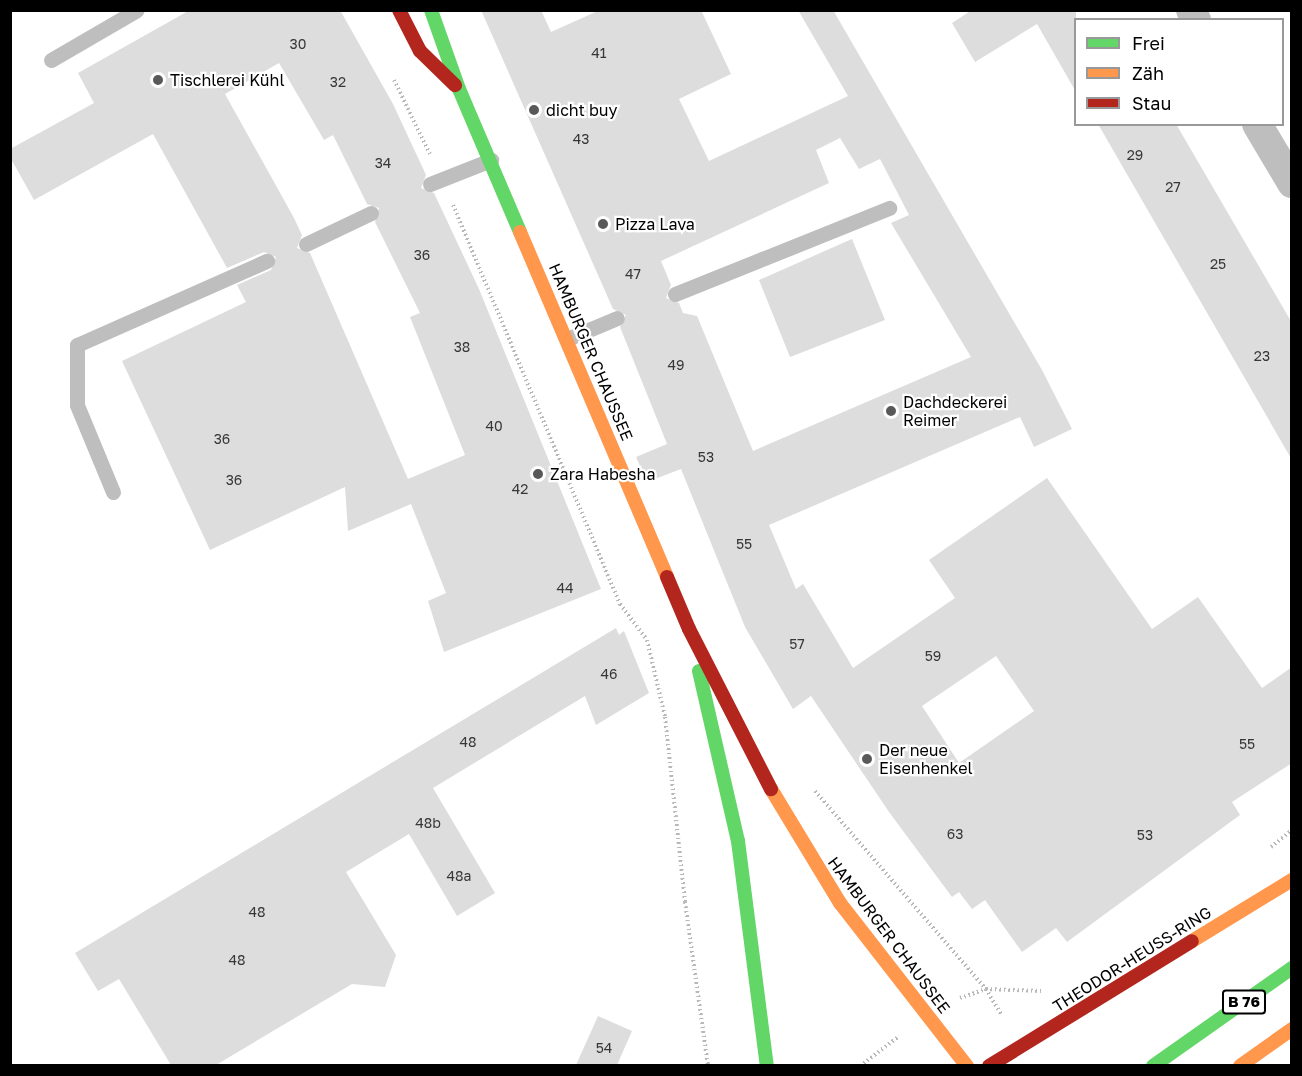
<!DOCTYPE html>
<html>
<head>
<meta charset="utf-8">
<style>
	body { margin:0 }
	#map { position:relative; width:1302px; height:1076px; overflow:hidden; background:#fff; font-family:"Golos Text",sans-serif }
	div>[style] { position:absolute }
	.building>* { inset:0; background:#ddd }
	.path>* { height:4px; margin-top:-2px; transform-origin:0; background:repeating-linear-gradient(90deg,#b8b8b8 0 1.5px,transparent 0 4.5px) }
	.lane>* { height:15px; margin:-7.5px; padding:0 7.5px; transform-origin:7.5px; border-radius:7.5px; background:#bebebe }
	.street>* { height:30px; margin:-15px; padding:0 15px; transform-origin:15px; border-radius:15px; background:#bebebe }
	.fast>* { height:14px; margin:-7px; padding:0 7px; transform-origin:7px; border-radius:7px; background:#63d668 }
	.slow>* { height:14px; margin:-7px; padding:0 7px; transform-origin:7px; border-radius:7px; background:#ff974d }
	.jam>* { height:14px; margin:-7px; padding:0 7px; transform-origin:7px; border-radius:7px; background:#b3261e }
	.dots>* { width:16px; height:16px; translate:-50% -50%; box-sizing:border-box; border:3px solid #fff; border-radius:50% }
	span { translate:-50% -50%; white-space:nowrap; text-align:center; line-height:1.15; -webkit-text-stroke:4.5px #fff; paint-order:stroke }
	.number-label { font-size:14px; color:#373737 }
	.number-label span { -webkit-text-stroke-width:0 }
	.shield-label span { padding:2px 4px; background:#fff; border:2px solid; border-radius:4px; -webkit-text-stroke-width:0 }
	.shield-label { font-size:15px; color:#000; font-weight:700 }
	.poi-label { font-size:16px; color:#000 }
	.left { translate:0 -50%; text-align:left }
	.street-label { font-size:16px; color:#000 }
	.frame { position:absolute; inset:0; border:12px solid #000; pointer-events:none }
	.legend { position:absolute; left:1074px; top:18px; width:210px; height:108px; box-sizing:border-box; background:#fff; border:2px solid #999; margin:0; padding:8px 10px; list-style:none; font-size:18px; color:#000 }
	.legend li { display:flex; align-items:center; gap:12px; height:30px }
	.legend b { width:30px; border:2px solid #999 }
</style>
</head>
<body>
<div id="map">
	<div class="building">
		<div style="clip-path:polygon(evenodd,190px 10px,340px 10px,393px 104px,426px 175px,421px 188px,434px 193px,479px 289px,601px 589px,444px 652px,428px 601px,446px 593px,411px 504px,348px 531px,345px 487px,210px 550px,122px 361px,246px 302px,237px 285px,271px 270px,276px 257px,264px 252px,227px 268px,153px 134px,34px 200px,10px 157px,10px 149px,94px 103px,78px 73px,190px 10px,279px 63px,324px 140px,333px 135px,367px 204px,379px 208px,375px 222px,420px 313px,410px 317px,465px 455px,408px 479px,310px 253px,297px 248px,302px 235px,294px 218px,225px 94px,279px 63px)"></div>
		<div style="clip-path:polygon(evenodd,481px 10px,541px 10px,551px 32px,600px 10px,701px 10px,731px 74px,679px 99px,709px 161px,848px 96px,798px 10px,833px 10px,1042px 370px,1072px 429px,1034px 447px,1020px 417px,769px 525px,796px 589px,803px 584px,853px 668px,955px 598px,929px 560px,1047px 478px,1152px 629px,1198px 597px,1262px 688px,1292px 667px,1292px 763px,1232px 802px,1240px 815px,1067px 942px,1056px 928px,1022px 952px,985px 900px,972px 909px,959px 892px,952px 897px,889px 812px,811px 696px,793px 709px,745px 627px,681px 469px,647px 482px,636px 457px,667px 444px,620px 327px,626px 315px,613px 309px,481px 10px,840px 138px,859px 169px,880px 159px,909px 215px,891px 223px,971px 357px,753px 451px,697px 316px,683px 313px,679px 303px,666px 298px,671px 285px,661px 261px,829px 183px,816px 150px,840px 138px,481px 10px,996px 656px,1034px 711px,959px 763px,922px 706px,996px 656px)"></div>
		<div style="clip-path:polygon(972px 10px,1076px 10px,1076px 92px,1037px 24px,975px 62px,952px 23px)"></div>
		<div style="clip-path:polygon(1098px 124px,1176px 124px,1292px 323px,1292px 460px)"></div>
		<div style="clip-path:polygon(852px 239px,885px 320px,790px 357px,759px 280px)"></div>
		<div style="clip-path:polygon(616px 628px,619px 635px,624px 631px,649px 693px,596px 725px,585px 696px,433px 788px,495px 893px,457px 916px,409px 834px,346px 872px,396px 955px,385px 987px,352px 984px,216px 1065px,171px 1065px,119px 979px,98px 991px,75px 953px)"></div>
		<div style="clip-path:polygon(598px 1016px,632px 1031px,617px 1065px,576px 1065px)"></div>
	</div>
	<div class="path">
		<div style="left:394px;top:80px;width:82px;rotate:64.1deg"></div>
		<div style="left:453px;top:205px;width:433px;rotate:67.3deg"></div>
		<div style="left:620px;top:604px;width:45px;rotate:53.1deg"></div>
		<div style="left:647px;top:640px;width:79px;rotate:76.8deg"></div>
		<div style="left:665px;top:717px;width:186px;rotate:83.8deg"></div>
		<div style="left:685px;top:902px;width:166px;rotate:82deg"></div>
		<div style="left:815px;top:791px;width:262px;rotate:49.2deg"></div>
		<div style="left:986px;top:989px;width:31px;rotate:59deg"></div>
		<div style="left:1271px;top:847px;width:27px;rotate:-39deg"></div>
		<div style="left:960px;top:998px;width:28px;rotate:-19deg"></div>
		<div style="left:986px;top:989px;width:55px;rotate:2.1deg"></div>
		<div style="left:860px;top:1066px;width:48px;rotate:-37.3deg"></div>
	</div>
	<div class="lane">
		<div style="left:51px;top:60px;width:99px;rotate:-30.2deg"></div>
		<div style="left:430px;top:184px;width:66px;rotate:-21.5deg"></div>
		<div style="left:306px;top:244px;width:72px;rotate:-25.5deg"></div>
		<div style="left:675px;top:294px;width:231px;rotate:-21.9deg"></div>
		<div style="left:567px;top:339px;width:54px;rotate:-22.8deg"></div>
		<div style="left:113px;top:492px;width:94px;rotate:-112.5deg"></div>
		<div style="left:77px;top:405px;width:60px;rotate:-90deg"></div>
		<div style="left:77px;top:345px;width:208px;rotate:-23.9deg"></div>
	</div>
	<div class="street">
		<div style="left:1191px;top:10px;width:11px;rotate:63deg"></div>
		<div style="left:1257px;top:124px;width:69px;rotate:59.3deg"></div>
	</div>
	<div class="fast">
		<div style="left:431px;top:10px;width:84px;rotate:70.5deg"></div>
		<div style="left:459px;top:89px;width:155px;rotate:66.9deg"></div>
		<div style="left:699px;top:671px;width:174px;rotate:77.1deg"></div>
		<div style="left:738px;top:841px;width:227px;rotate:82.7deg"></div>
		<div style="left:1153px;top:1066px;width:170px;rotate:-35.2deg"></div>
	</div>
	<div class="slow">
		<div style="left:520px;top:232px;width:375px;rotate:66.9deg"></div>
		<div style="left:771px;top:789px;width:133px;rotate:58.8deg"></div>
		<div style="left:840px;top:903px;width:207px;rotate:52.1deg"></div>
		<div style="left:1192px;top:941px;width:117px;rotate:-31.4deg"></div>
		<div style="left:1240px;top:1066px;width:64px;rotate:-35.4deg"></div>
	</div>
	<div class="jam">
		<div style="left:399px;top:10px;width:46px;rotate:62.9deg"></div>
		<div style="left:420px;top:51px;width:49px;rotate:44.2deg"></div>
		<div style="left:667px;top:577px;width:56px;rotate:67.1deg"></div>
		<div style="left:689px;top:629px;width:180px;rotate:62.9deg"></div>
		<div style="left:989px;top:1066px;width:238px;rotate:-31.6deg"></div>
	</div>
	<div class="dots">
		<div style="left:158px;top:80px;background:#595959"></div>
		<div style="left:534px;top:110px;background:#595959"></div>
		<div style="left:603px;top:224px;background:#595959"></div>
		<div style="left:891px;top:411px;background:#595959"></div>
		<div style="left:538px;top:474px;background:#595959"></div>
		<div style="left:867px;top:759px;background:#595959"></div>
	</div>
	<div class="number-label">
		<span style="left:298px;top:44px">30</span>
		<span style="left:599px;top:53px">41</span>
		<span style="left:338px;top:82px">32</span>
		<span style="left:581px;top:139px">43</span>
		<span style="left:1135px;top:155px">29</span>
		<span style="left:383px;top:163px">34</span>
		<span style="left:1173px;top:187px">27</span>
		<span style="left:422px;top:255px">36</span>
		<span style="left:1218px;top:264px">25</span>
		<span style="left:633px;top:274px">47</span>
		<span style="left:462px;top:347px">38</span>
		<span style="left:1262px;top:356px">23</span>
		<span style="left:676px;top:365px">49</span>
		<span style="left:494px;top:426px">40</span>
		<span style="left:222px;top:439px">36</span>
		<span style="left:706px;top:457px">53</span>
		<span style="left:234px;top:480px">36</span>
		<span style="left:520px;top:489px">42</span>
		<span style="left:744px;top:544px">55</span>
		<span style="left:565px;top:588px">44</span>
		<span style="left:797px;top:644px">57</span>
		<span style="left:933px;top:656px">59</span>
		<span style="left:609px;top:674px">46</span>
		<span style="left:468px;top:742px">48</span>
		<span style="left:1247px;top:744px">55</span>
		<span style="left:428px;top:823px">48b</span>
		<span style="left:955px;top:834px">63</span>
		<span style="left:1145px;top:835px">53</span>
		<span style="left:459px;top:876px">48a</span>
		<span style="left:257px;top:912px">48</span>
		<span style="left:237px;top:960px">48</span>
		<span style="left:604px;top:1048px">54</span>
	</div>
	<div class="shield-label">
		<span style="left:1244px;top:1002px">B 76</span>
	</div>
	<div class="poi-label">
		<span class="left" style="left:170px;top:80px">Tischlerei Kühl</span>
		<span class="left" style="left:546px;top:110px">dicht buy</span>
		<span class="left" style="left:615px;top:224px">Pizza Lava</span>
		<span class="left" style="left:903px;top:411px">Dachdeckerei<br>Reimer</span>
		<span class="left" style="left:550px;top:474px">Zara Habesha</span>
		<span class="left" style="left:879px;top:759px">Der neue<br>Eisenhenkel</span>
	</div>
	<div class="street-label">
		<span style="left:591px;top:352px;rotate:67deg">HAMBURGER CHAUSSEE</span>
		<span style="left:889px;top:935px;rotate:53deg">HAMBURGER CHAUSSEE</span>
		<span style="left:1132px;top:959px;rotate:-32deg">THEODOR-HEUSS-RING</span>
	</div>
	<div class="frame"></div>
	<ul class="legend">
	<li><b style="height:8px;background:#63d668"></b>Frei</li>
	<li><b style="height:8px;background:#ff974d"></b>Zäh</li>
	<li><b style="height:8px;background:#b3261e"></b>Stau</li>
	</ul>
</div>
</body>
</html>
